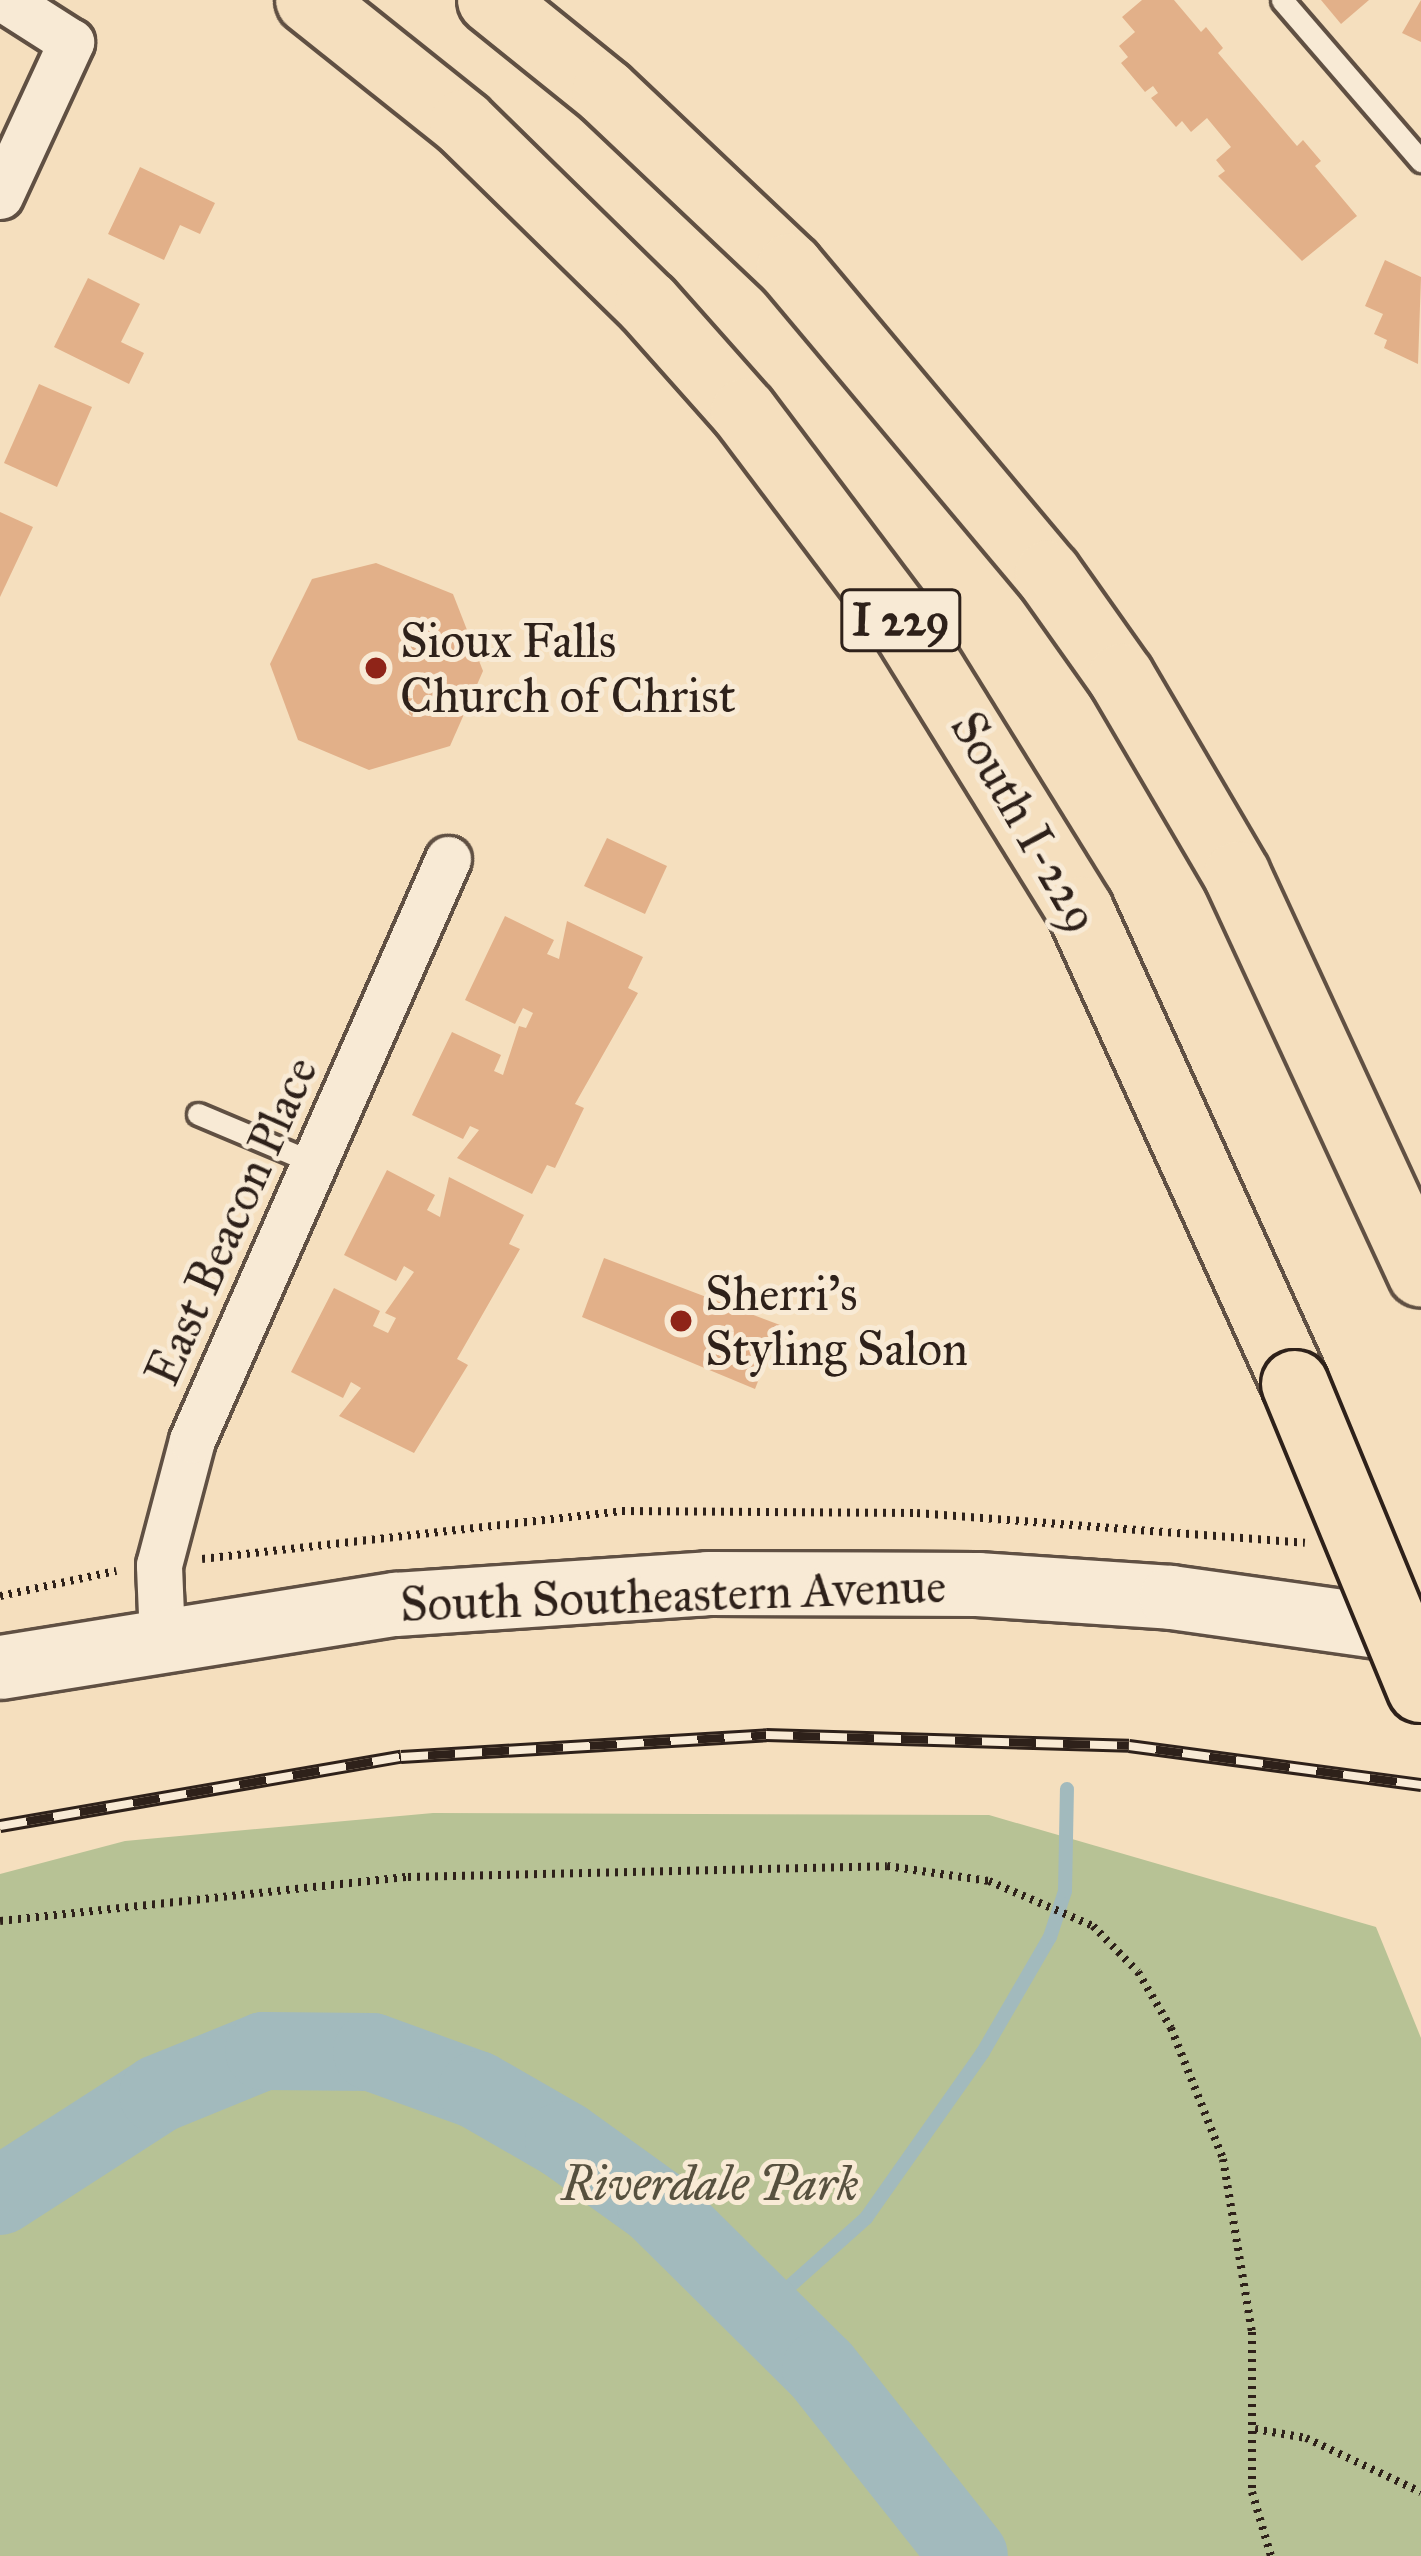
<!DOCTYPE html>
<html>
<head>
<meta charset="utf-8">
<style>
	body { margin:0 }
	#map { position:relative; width:1421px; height:2556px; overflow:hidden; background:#f5dfbe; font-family:"IM FELL Great Primer",serif }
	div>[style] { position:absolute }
	.green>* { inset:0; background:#b7c295 }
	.stream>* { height:14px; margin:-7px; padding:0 7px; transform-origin:7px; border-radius:7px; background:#a2babd }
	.river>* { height:78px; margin:-39px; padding:0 39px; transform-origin:39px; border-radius:39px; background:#a2babd }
	.building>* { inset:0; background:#e2b089 }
	.path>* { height:8px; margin-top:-4px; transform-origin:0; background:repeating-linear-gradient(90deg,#2e211a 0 3px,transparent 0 9px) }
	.roads { filter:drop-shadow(3px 0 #605043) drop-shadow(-3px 0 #605043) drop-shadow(0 3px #605043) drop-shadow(0 -3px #605043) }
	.lane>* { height:21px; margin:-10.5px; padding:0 10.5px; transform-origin:10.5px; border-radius:10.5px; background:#f8ead5 }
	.street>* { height:45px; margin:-22.5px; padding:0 22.5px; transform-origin:22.5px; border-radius:22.5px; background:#f8ead5 }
	.secondary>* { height:63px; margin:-31.5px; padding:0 31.5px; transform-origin:31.5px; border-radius:31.5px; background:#f8ead5 }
	.highway>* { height:66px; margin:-33px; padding:0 33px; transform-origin:33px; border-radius:33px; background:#f5dfbe }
	.rail>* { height:14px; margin-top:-7px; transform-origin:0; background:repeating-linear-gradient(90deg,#f8ead5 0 27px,#2e211a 0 54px); box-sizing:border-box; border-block:3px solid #2e211a }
	.bridges { filter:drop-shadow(3px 0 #2e211a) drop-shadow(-3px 0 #2e211a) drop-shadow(0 3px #2e211a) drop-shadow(0 -3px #2e211a) }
	.highway-bridge>* { height:66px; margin:-33px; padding:0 33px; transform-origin:33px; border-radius:33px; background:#f5dfbe }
	.dots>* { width:33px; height:33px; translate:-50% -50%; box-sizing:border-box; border:6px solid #f8ead5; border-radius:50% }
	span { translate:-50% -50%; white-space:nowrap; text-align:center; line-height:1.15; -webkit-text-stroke:10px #f8ead5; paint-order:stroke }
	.shield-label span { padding:3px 9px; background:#f8ead5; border:3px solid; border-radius:9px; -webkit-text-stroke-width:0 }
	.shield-label { font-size:45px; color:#2e211a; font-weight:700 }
	.poi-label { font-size:48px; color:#2e211a }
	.left { translate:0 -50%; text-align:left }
	.street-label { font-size:48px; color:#2e211a }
	.park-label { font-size:48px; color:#57513f; font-style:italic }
</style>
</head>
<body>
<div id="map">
	<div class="green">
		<div style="clip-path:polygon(433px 1813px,989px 1815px,1376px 1927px,1421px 2038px,1421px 2556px,0 2556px,0 1874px,125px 1841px)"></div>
	</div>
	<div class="stream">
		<div style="left:762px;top:2311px;width:140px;rotate:-41.8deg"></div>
		<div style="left:866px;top:2218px;width:203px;rotate:-54.8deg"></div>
		<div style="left:983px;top:2052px;width:133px;rotate:-59.8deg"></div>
		<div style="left:1050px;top:1937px;width:48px;rotate:-71.9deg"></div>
		<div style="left:1065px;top:1891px;width:102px;rotate:-88.9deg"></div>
	</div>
	<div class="river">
		<div style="left:0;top:2196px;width:188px;rotate:-32.8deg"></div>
		<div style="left:158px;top:2094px;width:114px;rotate:-22.1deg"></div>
		<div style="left:264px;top:2051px;width:108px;rotate:0.5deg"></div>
		<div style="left:372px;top:2052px;width:112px;rotate:19.9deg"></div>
		<div style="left:477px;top:2090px;width:100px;rotate:29.9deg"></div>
		<div style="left:564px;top:2140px;width:113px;rotate:35.7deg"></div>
		<div style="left:656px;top:2206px;width:232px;rotate:44.7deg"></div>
		<div style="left:821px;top:2369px;width:238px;rotate:51.6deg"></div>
	</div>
	<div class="building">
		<div style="clip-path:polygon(1142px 0,1174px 0,1201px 32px,1206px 27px,1223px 48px,1218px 53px,1297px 146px,1303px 140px,1321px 161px,1315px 166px,1357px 216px,1302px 261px,1218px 176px,1225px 171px,1216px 160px,1231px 147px,1207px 118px,1191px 132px,1182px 121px,1176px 127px,1151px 98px,1158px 93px,1153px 86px,1145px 92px,1121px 63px,1128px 57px,1119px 46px,1135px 32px,1122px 17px)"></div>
		<div style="clip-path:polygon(1321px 0,1369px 0,1341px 24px)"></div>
		<div style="clip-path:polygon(1421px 0,1421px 42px,1402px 33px)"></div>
		<div style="clip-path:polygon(140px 167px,215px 203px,200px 234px,180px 225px,164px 260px,108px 234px)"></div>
		<div style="clip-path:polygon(1385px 260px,1421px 277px,1418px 364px,1384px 348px,1387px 340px,1374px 334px,1383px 314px,1365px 306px)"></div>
		<div style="clip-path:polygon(88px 278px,140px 304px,121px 342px,144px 353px,129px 384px,54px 347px)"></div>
		<div style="clip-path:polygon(39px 384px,92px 407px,57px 487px,4px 463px)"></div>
		<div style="clip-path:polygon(0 512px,33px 527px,0 597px)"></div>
		<div style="clip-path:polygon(376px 563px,453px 594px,483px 671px,450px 746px,369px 770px,298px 740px,270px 664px,312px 579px)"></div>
		<div style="clip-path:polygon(607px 838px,667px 866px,645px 914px,584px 886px)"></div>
		<div style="clip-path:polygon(505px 916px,554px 940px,547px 954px,559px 959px,567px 921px,643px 957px,628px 988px,638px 993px,575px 1104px,584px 1108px,555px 1168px,547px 1165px,532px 1194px,457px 1158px,479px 1130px,470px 1126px,463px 1139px,412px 1115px,452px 1032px,501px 1055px,494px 1071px,503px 1075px,519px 1026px,526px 1028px,533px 1013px,523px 1008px,515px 1024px,465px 1000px)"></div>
		<div style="clip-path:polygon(387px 1170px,435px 1195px,427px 1210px,440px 1217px,449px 1177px,524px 1215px,509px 1244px,520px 1249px,457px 1359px,468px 1365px,414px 1453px,339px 1416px,361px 1388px,351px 1382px,343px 1398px,291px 1372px,334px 1288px,380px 1311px,373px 1326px,388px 1333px,396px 1318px,385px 1313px,414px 1272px,404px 1266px,396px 1281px,344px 1255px)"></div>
		<div style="clip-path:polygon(604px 1258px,780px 1325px,755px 1389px,582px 1317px)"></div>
	</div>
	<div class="path">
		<div style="left:202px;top:1559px;width:423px;rotate:-6.5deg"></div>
		<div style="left:622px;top:1511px;width:295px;rotate:0.4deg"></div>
		<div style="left:917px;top:1513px;width:389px;rotate:4.4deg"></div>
		<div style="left:0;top:1596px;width:119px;rotate:-12.2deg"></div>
		<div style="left:0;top:1921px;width:410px;rotate:-6.2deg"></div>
		<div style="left:408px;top:1877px;width:479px;rotate:-1.3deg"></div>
		<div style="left:887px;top:1866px;width:103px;rotate:8.4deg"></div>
		<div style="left:989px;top:1881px;width:113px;rotate:23.4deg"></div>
		<div style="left:1093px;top:1926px;width:64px;rotate:45.6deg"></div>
		<div style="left:1138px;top:1972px;width:65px;rotate:59.5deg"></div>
		<div style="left:1171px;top:2028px;width:141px;rotate:68.3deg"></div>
		<div style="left:1223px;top:2159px;width:175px;rotate:80.5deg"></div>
		<div style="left:1252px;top:2332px;width:160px;rotate:90deg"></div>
		<div style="left:1252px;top:2492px;width:67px;rotate:73.5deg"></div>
		<div style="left:1255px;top:2429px;width:52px;rotate:10deg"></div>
		<div style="left:1306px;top:2438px;width:127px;rotate:25.2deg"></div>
	</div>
	<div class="roads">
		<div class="lane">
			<div style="left:1282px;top:0;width:213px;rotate:49.2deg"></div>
			<div style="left:198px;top:1114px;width:129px;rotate:22.8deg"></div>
		</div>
		<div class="street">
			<div style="left:0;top:196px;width:170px;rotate:-65.2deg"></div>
			<div style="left:71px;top:42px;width:78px;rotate:-147.5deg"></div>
			<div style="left:162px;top:1638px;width:73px;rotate:-92.4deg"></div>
			<div style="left:159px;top:1565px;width:129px;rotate:-75.2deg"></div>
			<div style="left:192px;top:1440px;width:635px;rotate:-66.22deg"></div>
		</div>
		<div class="secondary">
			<div style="left:0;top:1667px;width:400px;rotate:-9.1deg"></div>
			<div style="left:395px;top:1604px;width:314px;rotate:-3.8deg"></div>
			<div style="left:708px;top:1583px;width:269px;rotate:0.2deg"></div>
			<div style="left:977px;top:1584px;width:194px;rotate:3.8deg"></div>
			<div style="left:1171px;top:1597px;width:252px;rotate:8deg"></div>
		</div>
		<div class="highway">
			<div style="left:309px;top:0;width:197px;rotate:38.6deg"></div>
			<div style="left:463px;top:123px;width:259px;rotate:44.4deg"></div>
			<div style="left:648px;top:304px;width:144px;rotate:48.4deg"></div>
			<div style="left:744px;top:412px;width:258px;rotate:53deg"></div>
			<div style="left:899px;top:618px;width:344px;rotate:58.2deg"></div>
			<div style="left:1080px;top:910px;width:520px;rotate:65.6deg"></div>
			<div style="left:491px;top:0;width:146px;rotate:38.9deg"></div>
			<div style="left:605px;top:92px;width:255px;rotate:43.4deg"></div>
			<div style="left:790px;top:267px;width:401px;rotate:50deg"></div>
			<div style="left:1048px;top:574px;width:126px;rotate:54.7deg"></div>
			<div style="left:1121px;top:677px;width:229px;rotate:59.6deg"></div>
			<div style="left:1237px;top:875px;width:439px;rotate:65.2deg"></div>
		</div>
	</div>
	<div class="rail">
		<div style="left:0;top:1826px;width:407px;rotate:-9.8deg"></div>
		<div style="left:401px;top:1757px;width:366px;rotate:-3.4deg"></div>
		<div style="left:766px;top:1735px;width:363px;rotate:1.7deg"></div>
		<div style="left:1129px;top:1746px;width:295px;rotate:7.6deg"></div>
	</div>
	<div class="bridges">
		<div class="highway-bridge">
			<div style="left:1295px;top:1384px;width:330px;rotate:67.6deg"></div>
		</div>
	</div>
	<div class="dots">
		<div style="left:376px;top:668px;background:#8f2418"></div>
		<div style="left:681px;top:1321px;background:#8f2418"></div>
	</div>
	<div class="shield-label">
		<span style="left:901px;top:620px">I 229</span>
	</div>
	<div class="poi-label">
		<span class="left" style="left:400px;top:668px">Sioux Falls<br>Church of Christ</span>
		<span class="left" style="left:705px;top:1321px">Sherri's<br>Styling Salon</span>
	</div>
	<div class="street-label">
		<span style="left:1025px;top:822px;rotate:60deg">South I-229</span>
		<span style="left:231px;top:1221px;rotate:-66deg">East Beacon Place</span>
		<span style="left:673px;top:1595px;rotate:-2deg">South Southeastern Avenue</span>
	</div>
	<div class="park-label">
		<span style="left:710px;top:2184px">Riverdale Park</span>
	</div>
</div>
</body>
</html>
